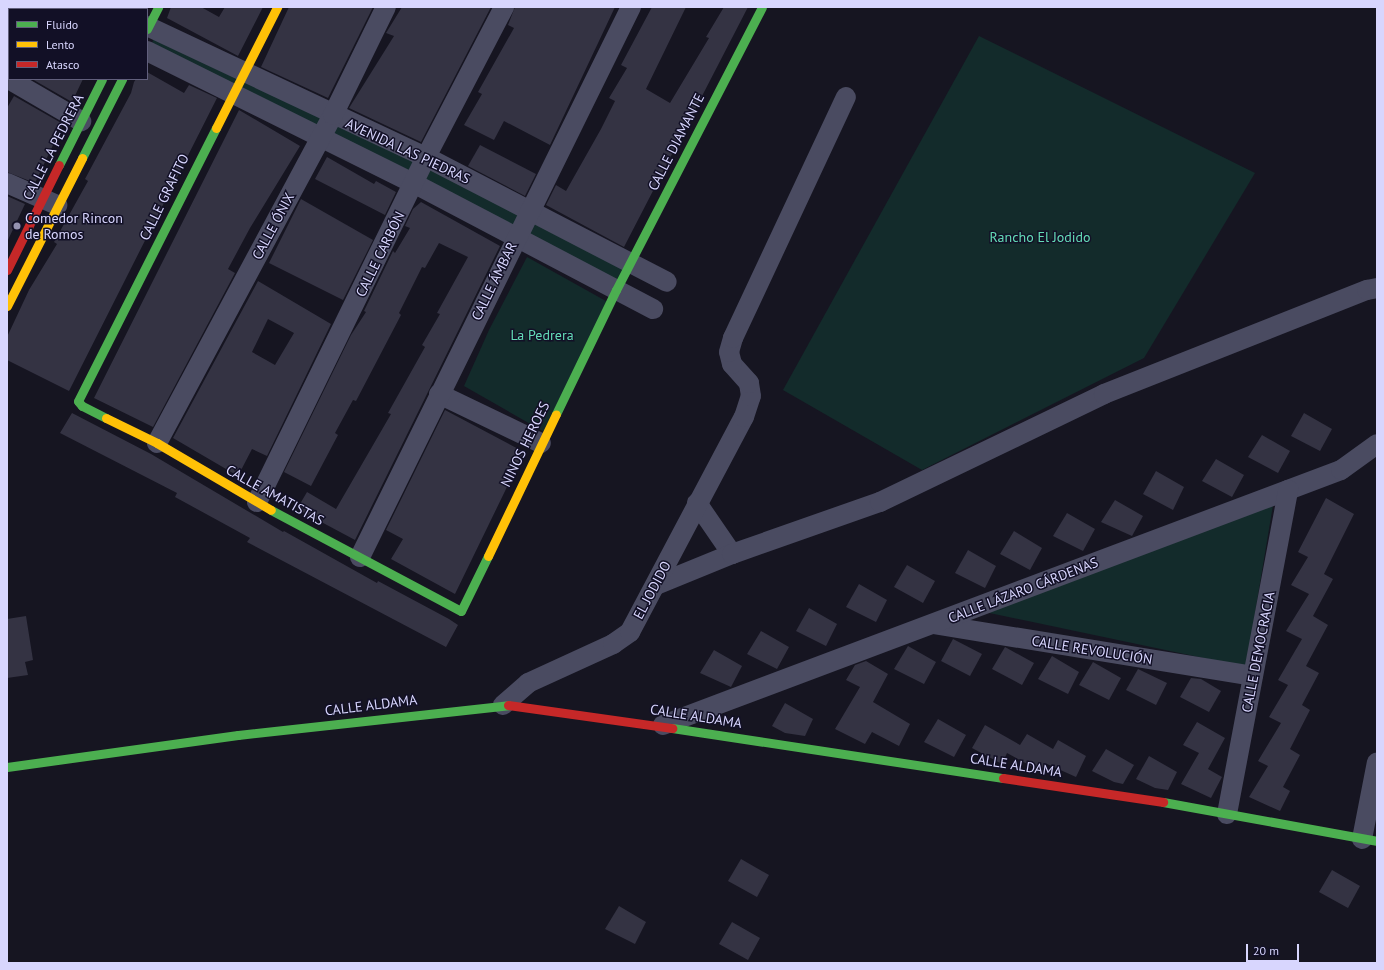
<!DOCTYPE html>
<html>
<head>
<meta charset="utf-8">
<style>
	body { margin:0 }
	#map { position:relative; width:1384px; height:970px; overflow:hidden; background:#161521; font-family:"PT Sans",sans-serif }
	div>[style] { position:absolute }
	.green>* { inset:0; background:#132b2b }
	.building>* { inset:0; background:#343343 }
	.street>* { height:20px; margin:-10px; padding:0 10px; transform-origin:10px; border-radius:10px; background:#4a4b61 }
	.fast>* { height:9px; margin:-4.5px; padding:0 4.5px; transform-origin:4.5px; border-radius:4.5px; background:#4caf50 }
	.slow>* { height:9px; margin:-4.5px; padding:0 4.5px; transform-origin:4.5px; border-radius:4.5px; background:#ffc107 }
	.jam>* { height:9px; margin:-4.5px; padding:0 4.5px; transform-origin:4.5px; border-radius:4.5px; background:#c62828 }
	.dots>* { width:11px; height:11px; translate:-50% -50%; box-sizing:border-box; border:2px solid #121026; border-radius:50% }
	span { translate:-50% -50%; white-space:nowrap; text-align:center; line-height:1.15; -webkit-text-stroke:3px #121026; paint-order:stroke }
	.street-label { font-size:14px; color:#d8d6fe }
	.poi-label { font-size:14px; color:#d8d6fe }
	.left { translate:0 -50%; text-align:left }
	.park-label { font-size:14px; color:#63dcb7 }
	.frame { position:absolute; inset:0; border:8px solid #d8d6fe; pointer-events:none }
	.legend { position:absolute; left:8px; top:8px; width:140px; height:72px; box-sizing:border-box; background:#121026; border:1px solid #615f7c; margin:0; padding:5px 7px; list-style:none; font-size:12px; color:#d8d6fe }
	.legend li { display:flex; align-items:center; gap:8px; height:20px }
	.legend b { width:20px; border:1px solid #615f7c }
	.scale { position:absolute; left:1246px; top:944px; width:53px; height:18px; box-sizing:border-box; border:2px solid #d8d6fe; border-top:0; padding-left:5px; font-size:12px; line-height:14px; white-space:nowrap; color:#d8d6fe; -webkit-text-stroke:3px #121026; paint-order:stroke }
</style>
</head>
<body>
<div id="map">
	<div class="green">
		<div style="clip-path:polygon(156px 32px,631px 268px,623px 286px,152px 43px)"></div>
		<div style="clip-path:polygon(979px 36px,1255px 173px,1144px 358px,922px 470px,783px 390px)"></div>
		<div style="clip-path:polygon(527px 257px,613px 305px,546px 433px,464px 386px,489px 330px)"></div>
		<div style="clip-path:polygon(1273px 505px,1246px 667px,980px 611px)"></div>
	</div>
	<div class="building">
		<div style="clip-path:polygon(171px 7px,201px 7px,219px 17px,225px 7px,263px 7px,238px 56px,167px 18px)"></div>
		<div style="clip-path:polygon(289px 7px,373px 7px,328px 98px,261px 67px)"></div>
		<div style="clip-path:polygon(402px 7px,491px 7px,421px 142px,349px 108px,394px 36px,386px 33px)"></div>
		<div style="clip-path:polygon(515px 7px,615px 7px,550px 145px,504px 121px,494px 140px,464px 125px,482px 94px,478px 92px,514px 28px,508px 25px)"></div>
		<div style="clip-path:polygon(652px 7px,686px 7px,646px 89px,670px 103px,709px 38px,706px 37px,724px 7px,748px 7px,624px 247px,546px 205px,556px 185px,566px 191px,601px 129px,615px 101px,609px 98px,627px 68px,621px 65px)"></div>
		<div style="clip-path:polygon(147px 72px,184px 93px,189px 85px,217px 98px,69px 391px,7px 360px,7px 337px,29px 290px,57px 244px,54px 242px,88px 181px,85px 179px,131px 93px,134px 82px,136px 79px,147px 79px)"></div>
		<div style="clip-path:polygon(32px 79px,83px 79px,72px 102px)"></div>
		<div style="clip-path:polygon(14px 96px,63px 124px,35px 183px,7px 172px,7px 108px)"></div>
		<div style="clip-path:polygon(239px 110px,300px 146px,250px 228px,228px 269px,235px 273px,153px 427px,94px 398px)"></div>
		<div style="clip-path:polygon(480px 145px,536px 174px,525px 196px,468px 166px)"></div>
		<div style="clip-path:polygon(327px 157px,374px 184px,376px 181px,396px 192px,385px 215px,315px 179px)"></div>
		<div style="clip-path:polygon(7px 196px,25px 204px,7px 242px)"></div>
		<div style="clip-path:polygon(301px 199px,373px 240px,343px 300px,269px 263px)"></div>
		<div style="clip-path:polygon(421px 202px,500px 246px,355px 540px,297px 509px,307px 492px,336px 509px,391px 414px,388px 413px,425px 347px,422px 345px,440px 314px,437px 313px,468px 257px,439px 243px,425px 268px,422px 267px,399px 313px,401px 315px,356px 401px,353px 400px,335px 433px,338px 435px,311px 486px,284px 472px,351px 335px,366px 312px,364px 311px,393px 251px,395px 253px,410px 228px,405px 226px,413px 209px)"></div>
		<div style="clip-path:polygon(evenodd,258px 281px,331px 324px,267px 456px,252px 449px,238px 476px,173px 438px,258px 281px,268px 319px,294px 333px,275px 365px,252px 352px,268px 319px)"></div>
		<div style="clip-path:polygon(445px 410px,524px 452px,455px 594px,391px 559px,403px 539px,386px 530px)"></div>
		<div style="clip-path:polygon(72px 413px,151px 454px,283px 532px,284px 531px,377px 583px,378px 581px,449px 619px,458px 625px,446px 647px,247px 542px,250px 538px,175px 497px,177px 493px,60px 433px)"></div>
		<div style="clip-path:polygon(1304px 413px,1332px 429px,1320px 451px,1291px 436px)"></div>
		<div style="clip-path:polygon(1262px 435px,1290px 451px,1278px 473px,1248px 457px)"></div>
		<div style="clip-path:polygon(1216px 459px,1244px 475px,1232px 497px,1202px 481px)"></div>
		<div style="clip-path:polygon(1156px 471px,1184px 487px,1173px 510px,1143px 494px)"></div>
		<div style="clip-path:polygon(1326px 498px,1354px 514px,1324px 574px,1333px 579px,1313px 616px,1328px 625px,1306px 666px,1319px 673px,1302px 705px,1310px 710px,1290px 749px,1300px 755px,1283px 787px,1290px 791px,1280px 811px,1249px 797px,1268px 766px,1258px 761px,1281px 723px,1269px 717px,1288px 685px,1278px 680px,1302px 639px,1286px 631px,1309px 594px,1291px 585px,1308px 557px,1298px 552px)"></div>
		<div style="clip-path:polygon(1115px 500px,1143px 516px,1132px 536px,1101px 522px)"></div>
		<div style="clip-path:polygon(1067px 513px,1095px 529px,1083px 551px,1053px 536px)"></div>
		<div style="clip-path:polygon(1014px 531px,1042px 548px,1030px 570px,1000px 554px)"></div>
		<div style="clip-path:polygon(968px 550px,996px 566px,985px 588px,955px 573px)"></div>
		<div style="clip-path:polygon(907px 565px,935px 581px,923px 603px,894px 587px)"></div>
		<div style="clip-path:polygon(859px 584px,887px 600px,876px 622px,846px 607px)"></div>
		<div style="clip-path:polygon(809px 608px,837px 624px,826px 646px,796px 631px)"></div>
		<div style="clip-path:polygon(26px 616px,33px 660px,25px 662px,28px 675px,7px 678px,7px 619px)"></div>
		<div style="clip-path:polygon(761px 631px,789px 647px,777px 669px,747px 654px)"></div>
		<div style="clip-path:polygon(953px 639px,982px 654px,970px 676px,941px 661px)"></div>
		<div style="clip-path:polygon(908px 646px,936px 662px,924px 684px,894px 669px)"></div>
		<div style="clip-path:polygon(1005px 647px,1034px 663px,1022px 685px,992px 669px)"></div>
		<div style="clip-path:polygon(714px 650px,742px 666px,731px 687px,700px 673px)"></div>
		<div style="clip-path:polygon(1052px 656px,1079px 672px,1068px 694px,1038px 679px)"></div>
		<div style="clip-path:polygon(866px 661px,888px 674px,873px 702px,910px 724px,899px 746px,872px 732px,865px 744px,835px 729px,860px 687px,846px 680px,855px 665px)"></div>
		<div style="clip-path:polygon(1093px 662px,1121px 678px,1109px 700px,1079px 685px)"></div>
		<div style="clip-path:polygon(1138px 669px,1167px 683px,1156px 705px,1126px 690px)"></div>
		<div style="clip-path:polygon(1191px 678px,1201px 679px,1221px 691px,1209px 712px,1180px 697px)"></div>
		<div style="clip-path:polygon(785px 703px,813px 719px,805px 736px,785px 733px,772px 726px)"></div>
		<div style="clip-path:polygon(938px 719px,966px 735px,954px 757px,924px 742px)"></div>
		<div style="clip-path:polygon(1197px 722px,1225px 738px,1208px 769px,1222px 777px,1211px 798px,1181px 784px,1199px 753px,1183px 745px)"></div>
		<div style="clip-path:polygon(985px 725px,1020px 745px,1027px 734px,1053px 749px,1058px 740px,1086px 756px,1076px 777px,1047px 764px,1042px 772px,1007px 753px,1002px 764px,972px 748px)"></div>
		<div style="clip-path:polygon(1106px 749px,1134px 765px,1123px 784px,1114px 782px,1092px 771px)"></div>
		<div style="clip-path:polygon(1149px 756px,1177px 772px,1168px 790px,1155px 788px,1136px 779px)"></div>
		<div style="clip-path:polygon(741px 859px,769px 875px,757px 897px,728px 881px)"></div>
		<div style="clip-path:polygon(1332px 870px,1360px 886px,1348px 908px,1319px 892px)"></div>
		<div style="clip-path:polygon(619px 906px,646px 922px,635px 944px,605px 929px)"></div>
		<div style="clip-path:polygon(732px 922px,760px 938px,748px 960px,719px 944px)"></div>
	</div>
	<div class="street">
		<div style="left:108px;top:7px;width:4px;rotate:27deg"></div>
		<div style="left:147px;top:26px;width:308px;rotate:25.2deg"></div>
		<div style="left:426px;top:157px;width:271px;rotate:27.4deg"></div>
		<div style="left:147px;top:51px;width:299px;rotate:26.4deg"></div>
		<div style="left:415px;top:184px;width:269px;rotate:27.7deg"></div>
		<div style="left:7px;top:78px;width:86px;rotate:30.2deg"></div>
		<div style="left:7px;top:183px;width:55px;rotate:23.7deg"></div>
		<div style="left:439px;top:394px;width:113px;rotate:25.7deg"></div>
		<div style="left:157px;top:443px;width:372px;rotate:-61.8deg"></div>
		<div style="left:333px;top:115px;width:120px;rotate:-63.9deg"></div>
		<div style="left:257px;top:502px;width:384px;rotate:-63.9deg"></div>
		<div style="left:426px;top:157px;width:169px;rotate:-62.5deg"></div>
		<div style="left:697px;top:503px;width:62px;rotate:55.5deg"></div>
		<div style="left:360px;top:557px;width:613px;rotate:-63.77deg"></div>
		<div style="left:656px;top:585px;width:82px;rotate:-22.2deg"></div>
		<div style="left:732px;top:554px;width:157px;rotate:-19.4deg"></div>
		<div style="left:880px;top:502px;width:249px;rotate:-25.7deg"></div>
		<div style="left:1104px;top:394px;width:283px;rotate:-21.6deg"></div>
		<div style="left:1367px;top:290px;width:10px;rotate:-11deg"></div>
		<div style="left:933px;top:624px;width:324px;rotate:9.2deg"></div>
		<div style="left:503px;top:705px;width:33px;rotate:-41deg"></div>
		<div style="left:528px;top:683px;width:94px;rotate:-24.6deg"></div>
		<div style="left:613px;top:644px;width:21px;rotate:-35deg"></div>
		<div style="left:630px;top:632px;width:243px;rotate:-62.1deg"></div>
		<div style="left:744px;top:417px;width:22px;rotate:-72deg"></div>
		<div style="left:751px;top:396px;width:13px;rotate:-99deg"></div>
		<div style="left:749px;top:383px;width:25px;rotate:-132deg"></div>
		<div style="left:732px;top:364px;width:12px;rotate:-104deg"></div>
		<div style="left:729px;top:352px;width:15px;rotate:-74deg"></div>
		<div style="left:733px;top:338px;width:266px;rotate:-64.9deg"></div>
		<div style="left:663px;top:725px;width:724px;rotate:-20.61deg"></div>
		<div style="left:1341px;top:470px;width:44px;rotate:-35.8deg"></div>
		<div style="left:1227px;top:814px;width:330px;rotate:-79.3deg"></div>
		<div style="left:1362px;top:839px;width:78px;rotate:-79deg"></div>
	</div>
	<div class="fast">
		<div style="left:137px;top:9px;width:2px;rotate:-63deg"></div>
		<div style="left:147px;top:29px;width:25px;rotate:-63deg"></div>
		<div style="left:82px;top:158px;width:89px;rotate:-63.1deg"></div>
		<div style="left:59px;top:165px;width:96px;rotate:-63.4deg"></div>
		<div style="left:556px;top:414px;width:138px;rotate:-64.2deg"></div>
		<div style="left:616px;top:290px;width:318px;rotate:-62.7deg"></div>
		<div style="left:106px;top:418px;width:27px;rotate:-153deg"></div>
		<div style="left:82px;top:406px;width:6px;rotate:-129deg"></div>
		<div style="left:78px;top:401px;width:306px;rotate:-63.2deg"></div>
		<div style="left:271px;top:510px;width:215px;rotate:28deg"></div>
		<div style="left:461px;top:611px;width:61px;rotate:-63.9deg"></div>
		<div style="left:672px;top:728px;width:335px;rotate:8.6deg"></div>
		<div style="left:7px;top:767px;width:233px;rotate:-7.9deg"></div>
		<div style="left:238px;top:735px;width:272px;rotate:-6.3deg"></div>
		<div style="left:1163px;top:802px;width:218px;rotate:10.3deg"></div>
	</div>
	<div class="slow">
		<div style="left:216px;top:128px;width:136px;rotate:-63.2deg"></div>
		<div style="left:7px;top:306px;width:166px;rotate:-63.1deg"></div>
		<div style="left:106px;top:418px;width:57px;rotate:26.1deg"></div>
		<div style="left:157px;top:443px;width:132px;rotate:30.4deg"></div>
		<div style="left:488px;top:556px;width:157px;rotate:-64.4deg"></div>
	</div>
	<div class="jam">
		<div style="left:7px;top:270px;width:117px;rotate:-63.7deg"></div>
		<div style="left:508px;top:705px;width:166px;rotate:8deg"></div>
		<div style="left:1003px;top:778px;width:162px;rotate:8.5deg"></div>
	</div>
	<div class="dots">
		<div style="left:17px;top:226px;background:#9492b1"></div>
	</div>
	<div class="street-label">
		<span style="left:676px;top:142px;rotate:-63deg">CALLE DIAMANTE</span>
		<span style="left:53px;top:147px;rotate:-63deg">CALLE LA PEDRERA</span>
		<span style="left:408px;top:151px;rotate:25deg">AVENIDA LAS PIEDRAS</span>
		<span style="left:164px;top:197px;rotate:-64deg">CALLE GRAFITO</span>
		<span style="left:273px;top:226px;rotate:-62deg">CALLE ÓNIX</span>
		<span style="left:380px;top:254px;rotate:-64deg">CALLE CARBÓN</span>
		<span style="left:494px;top:281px;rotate:-64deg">CALLE ÁMBAR</span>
		<span style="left:525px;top:444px;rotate:-64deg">NINOS HEROES</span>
		<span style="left:275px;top:495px;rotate:29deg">CALLE AMATISTAS</span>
		<span style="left:652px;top:590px;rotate:-62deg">EL JODIDO</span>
		<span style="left:1023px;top:590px;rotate:-21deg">CALLE LÁZARO CÁRDENAS</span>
		<span style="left:1092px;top:650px;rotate:9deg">CALLE REVOLUCIÓN</span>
		<span style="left:1258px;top:652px;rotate:-79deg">CALLE DEMOCRACIA</span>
		<span style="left:371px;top:705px;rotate:-7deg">CALLE ALDAMA</span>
		<span style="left:696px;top:716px;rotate:9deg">CALLE ALDAMA</span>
		<span style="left:1016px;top:765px;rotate:9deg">CALLE ALDAMA</span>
	</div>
	<div class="poi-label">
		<span class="left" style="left:25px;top:226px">Comedor Rincon<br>de Romos</span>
	</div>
	<div class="park-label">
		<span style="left:1040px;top:237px">Rancho El Jodido</span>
		<span style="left:542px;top:335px">La Pedrera</span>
	</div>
	<div class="frame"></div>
	<ul class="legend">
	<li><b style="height:5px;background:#4caf50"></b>Fluido</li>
	<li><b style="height:5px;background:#ffc107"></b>Lento</li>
	<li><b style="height:5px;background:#c62828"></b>Atasco</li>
	</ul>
	<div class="scale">20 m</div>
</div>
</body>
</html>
